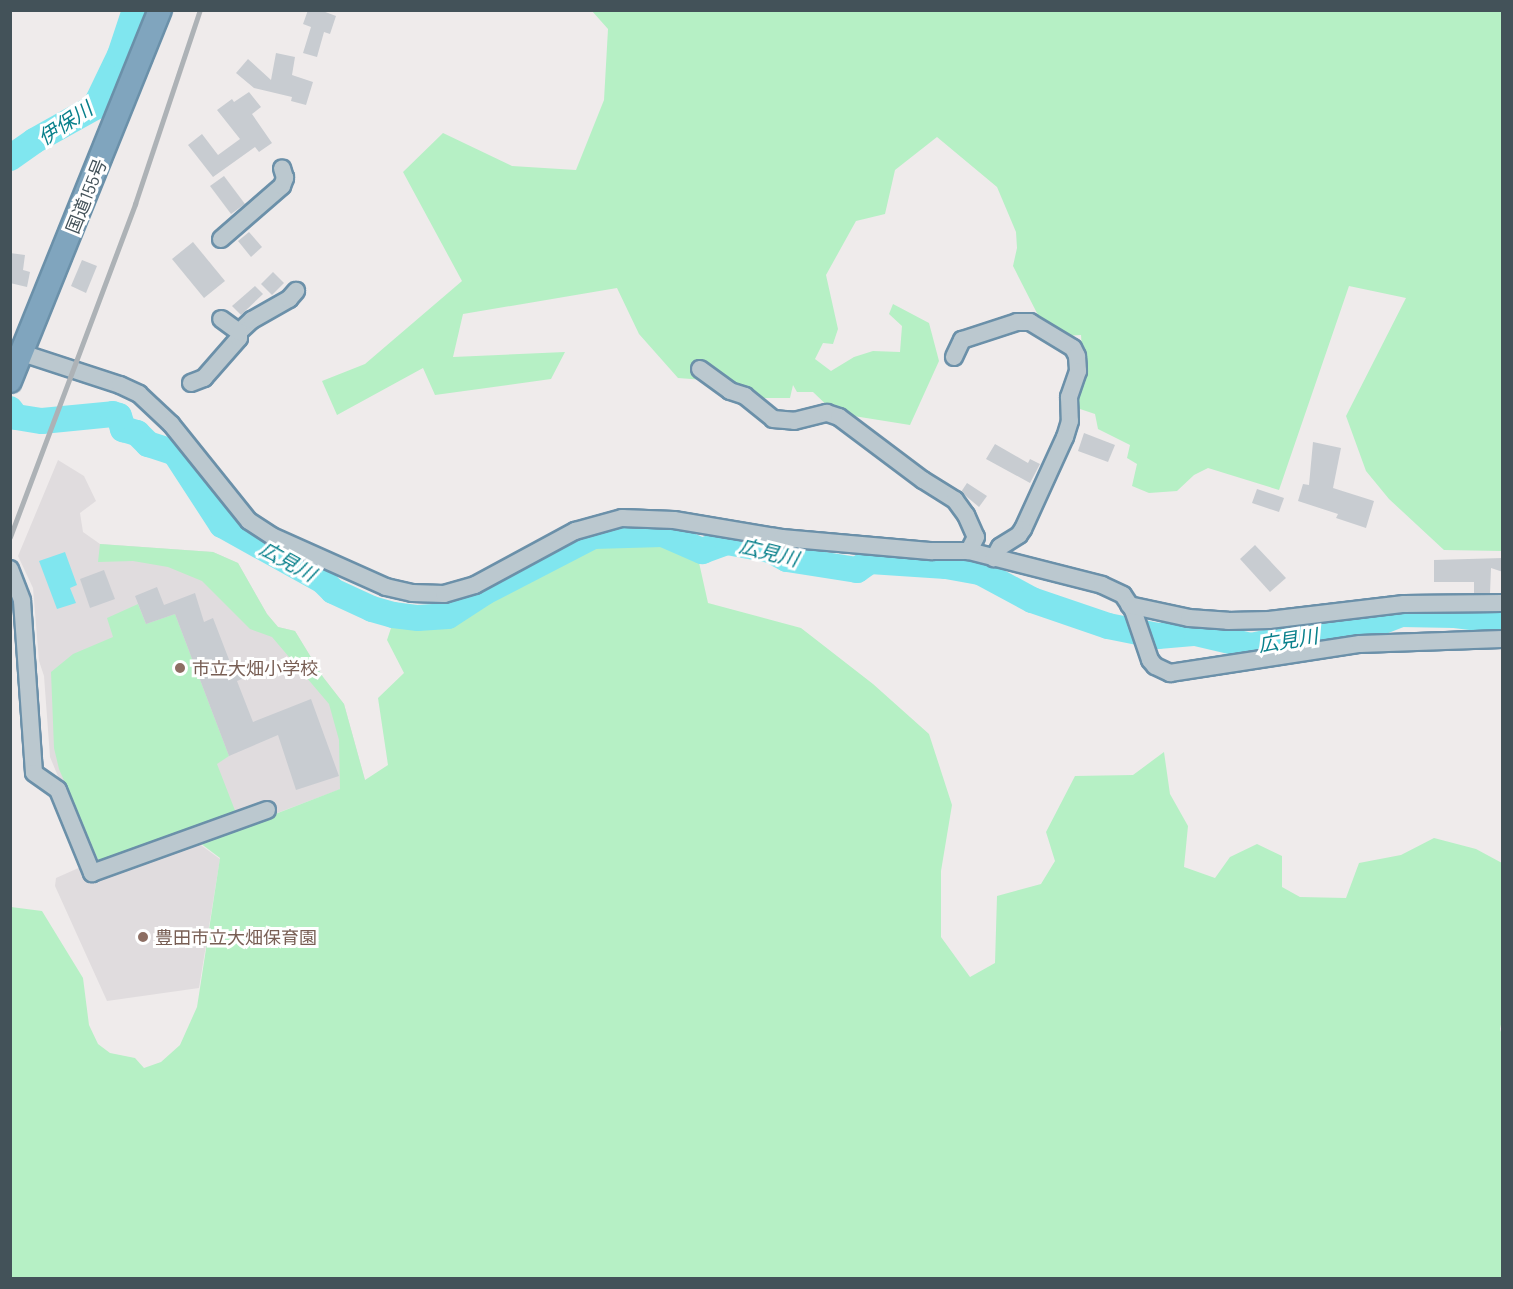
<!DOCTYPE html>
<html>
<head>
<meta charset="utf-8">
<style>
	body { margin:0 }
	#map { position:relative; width:1513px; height:1289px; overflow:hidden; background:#efebeb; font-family:Barlow,"Noto Sans JP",sans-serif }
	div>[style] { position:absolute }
	.education>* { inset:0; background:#e0dcde }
	.green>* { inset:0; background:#b6f0c5 }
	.water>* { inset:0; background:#80e6ef }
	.river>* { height:26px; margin:-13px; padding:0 13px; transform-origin:13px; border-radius:13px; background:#80e6ef }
	.building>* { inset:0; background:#c8ccd1 }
	.roads { filter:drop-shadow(2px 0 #6b90a9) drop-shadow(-2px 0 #6b90a9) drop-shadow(0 2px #6b90a9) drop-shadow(0 -2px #6b90a9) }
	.minor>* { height:16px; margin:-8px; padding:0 8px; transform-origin:8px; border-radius:8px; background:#bbc8cf }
	.highway>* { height:22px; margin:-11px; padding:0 11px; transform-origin:11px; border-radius:11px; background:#80a5be }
	.rail>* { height:4.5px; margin:-2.25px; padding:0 2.25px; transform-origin:2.25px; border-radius:2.25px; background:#adb2b6 }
	.dots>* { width:16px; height:16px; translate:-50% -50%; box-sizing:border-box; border:3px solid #fff; border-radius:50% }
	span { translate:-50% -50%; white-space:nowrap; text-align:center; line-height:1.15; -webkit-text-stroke:6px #fff; paint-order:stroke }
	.street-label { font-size:18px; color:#435259 }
	.education-label { font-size:18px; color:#785e54 }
	.left { translate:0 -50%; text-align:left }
	.water-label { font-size:20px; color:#08808b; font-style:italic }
	.frame { position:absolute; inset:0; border:12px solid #435259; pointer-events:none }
</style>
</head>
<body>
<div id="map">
	<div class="education">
		<div style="clip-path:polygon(58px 460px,84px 476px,96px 501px,80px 513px,83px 532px,100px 544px,213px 552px,238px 563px,267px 614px,278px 627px,295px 631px,323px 677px,344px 704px,365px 780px,198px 843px,220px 859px,199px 988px,107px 1001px,55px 886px,56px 878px,83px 866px,100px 865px,93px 861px,50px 757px,44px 676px,39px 661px,33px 588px,18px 556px)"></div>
	</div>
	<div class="green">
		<div style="clip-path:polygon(592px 11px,1502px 11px,1502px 551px,1444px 550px,1389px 499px,1366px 471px,1346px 416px,1406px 298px,1349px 286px,1279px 490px,1208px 468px,1194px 475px,1177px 491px,1149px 493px,1132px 486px,1137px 464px,1127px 458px,1130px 445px,1098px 429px,1095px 414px,1077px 408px,1083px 365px,1081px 335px,1064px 336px,1040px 319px,1013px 266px,1017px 248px,1016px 232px,997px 187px,937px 137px,895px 170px,885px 214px,856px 221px,826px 275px,838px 329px,833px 344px,823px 343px,815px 359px,831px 371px,854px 357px,873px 351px,900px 352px,902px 326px,889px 314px,893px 304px,929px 323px,939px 361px,910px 425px,835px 413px,813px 392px,797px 392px,793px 385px,790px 398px,751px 398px,730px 382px,678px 378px,639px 334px,617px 288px,463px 314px,453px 357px,565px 352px,551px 379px,435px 395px,423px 368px,337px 415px,322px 381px,365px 364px,462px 281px,403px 172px,443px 133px,512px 166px,576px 170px,604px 100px,608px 29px)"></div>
		<div style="clip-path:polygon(657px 541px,698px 558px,708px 603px,801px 628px,873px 684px,929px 734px,952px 805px,941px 871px,941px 937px,970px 977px,995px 963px,997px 896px,1041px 884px,1055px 861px,1046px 832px,1075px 776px,1133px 775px,1164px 752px,1170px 794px,1188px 826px,1184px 867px,1215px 878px,1230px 857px,1257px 844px,1282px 856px,1282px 887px,1300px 897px,1346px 898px,1359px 863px,1401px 855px,1434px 838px,1476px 849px,1502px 863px,1502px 1020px,1500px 1029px,1502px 1035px,1502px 1278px,11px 1278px,11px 907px,42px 911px,83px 978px,89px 1025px,98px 1044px,110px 1053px,135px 1058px,144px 1068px,161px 1062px,180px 1045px,197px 1007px,200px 988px,220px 858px,200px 843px,340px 789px,339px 740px,329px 704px,272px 637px,250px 629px,202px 581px,168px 567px,133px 561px,98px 562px,100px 544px,213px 552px,238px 563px,267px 614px,278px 627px,295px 631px,323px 677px,344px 704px,365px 780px,388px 765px,378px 698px,404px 673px,387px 640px,392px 625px,431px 626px,458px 618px,591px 545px)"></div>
		<div style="clip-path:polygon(138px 604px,146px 624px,175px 614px,229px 756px,217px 764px,236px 813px,100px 864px,59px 769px,54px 748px,51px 672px,73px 654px,113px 637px,107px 618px)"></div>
	</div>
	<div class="water">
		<div style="clip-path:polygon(65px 552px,77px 585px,70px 588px,76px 603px,57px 609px,39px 561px)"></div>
	</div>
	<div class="river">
		<div style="left:10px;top:158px;width:29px;rotate:-35deg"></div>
		<div style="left:34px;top:141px;width:70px;rotate:-29.1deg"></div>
		<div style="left:95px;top:107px;width:58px;rotate:-64.3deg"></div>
		<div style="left:120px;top:55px;width:47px;rotate:-71.6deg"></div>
		<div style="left:10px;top:409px;width:10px;rotate:53deg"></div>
		<div style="left:16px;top:417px;width:26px;rotate:9deg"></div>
		<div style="left:42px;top:421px;width:71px;rotate:-5.6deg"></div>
		<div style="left:113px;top:414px;width:6px;rotate:18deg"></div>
		<div style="left:119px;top:416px;width:14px;rotate:73deg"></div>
		<div style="left:123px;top:429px;width:15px;rotate:16deg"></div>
		<div style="left:137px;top:433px;width:16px;rotate:45deg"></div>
		<div style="left:148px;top:444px;width:28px;rotate:18deg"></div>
		<div style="left:175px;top:453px;width:86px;rotate:56.9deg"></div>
		<div style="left:222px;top:525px;width:115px;rotate:29deg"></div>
		<div style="left:323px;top:581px;width:14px;rotate:45deg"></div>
		<div style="left:333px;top:591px;width:43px;rotate:24.8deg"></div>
		<div style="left:372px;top:609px;width:22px;rotate:16deg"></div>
		<div style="left:393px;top:615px;width:25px;rotate:7deg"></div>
		<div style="left:418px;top:618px;width:30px;rotate:-4deg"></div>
		<div style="left:448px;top:616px;width:44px;rotate:-33deg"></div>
		<div style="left:485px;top:592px;width:122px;rotate:-27.4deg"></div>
		<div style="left:593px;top:536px;width:70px;rotate:-1.6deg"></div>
		<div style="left:663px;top:534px;width:43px;rotate:23.6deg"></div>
		<div style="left:702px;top:551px;width:27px;rotate:-20deg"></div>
		<div style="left:727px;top:542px;width:44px;rotate:10.5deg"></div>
		<div style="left:770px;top:550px;width:19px;rotate:28deg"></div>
		<div style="left:787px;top:559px;width:71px;rotate:8.9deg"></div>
		<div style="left:857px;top:570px;width:16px;rotate:-35deg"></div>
		<div style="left:870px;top:561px;width:76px;rotate:3.8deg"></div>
		<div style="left:946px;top:566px;width:35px;rotate:10deg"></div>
		<div style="left:980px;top:572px;width:59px;rotate:28.3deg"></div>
		<div style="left:1032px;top:600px;width:80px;rotate:18.9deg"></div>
		<div style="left:1108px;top:626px;width:51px;rotate:11.3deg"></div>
		<div style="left:1158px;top:636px;width:38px;rotate:-5deg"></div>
		<div style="left:1196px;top:633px;width:57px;rotate:13.3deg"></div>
		<div style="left:1251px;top:646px;width:48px;rotate:-12deg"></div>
		<div style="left:1298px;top:636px;width:21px;rotate:3deg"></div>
		<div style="left:1319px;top:637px;width:39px;rotate:-9deg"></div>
		<div style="left:1358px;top:631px;width:46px;rotate:-21.6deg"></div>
		<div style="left:1401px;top:614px;width:54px;rotate:1.1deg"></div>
		<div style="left:1455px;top:615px;width:47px;rotate:7.3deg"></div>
	</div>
	<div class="building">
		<div style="clip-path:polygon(308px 10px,320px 10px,336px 16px,330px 34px,324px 32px,317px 57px,303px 53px,311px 27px,303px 24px)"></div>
		<div style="clip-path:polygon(276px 53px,295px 57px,292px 75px,313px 82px,306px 105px,291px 101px,292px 97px,254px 88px,236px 73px,248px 59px,271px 80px)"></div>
		<div style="clip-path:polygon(249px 92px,261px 107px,252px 114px,272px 143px,259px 152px,255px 147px,213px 177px,188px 145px,202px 134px,218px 155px,240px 139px,217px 110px,232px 99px,234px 102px)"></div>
		<div style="clip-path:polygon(224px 176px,245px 204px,231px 214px,210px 186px)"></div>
		<div style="clip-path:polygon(249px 232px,262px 247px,251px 257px,238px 241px)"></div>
		<div style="clip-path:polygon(193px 242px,225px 281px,204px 298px,172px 259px)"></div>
		<div style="clip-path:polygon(10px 253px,25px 255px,23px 270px,30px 272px,27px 287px,10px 283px)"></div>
		<div style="clip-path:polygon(82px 260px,97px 266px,86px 293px,71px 286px)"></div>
		<div style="clip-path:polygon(273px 272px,284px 283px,272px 295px,261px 284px)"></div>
		<div style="clip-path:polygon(255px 286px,263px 294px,241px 315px,232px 306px)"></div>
		<div style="clip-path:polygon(1084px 433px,1115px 445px,1108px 462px,1078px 451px)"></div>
		<div style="clip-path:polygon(1313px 442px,1341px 448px,1333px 488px,1374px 501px,1366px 528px,1336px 518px,1338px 514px,1298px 501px,1303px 484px,1309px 485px)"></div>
		<div style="clip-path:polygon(995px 444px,1028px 463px,1030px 459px,1040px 464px,1030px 483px,986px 459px)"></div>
		<div style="clip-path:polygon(967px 483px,987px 496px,979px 507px,961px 492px)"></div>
		<div style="clip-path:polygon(1257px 489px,1284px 498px,1279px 512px,1252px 503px)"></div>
		<div style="clip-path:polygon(1255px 545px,1286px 578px,1270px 592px,1240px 559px)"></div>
		<div style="clip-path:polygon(1503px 558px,1503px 572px,1491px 568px,1490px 593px,1474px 593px,1474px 582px,1434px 582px,1434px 560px)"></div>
		<div style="clip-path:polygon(104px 570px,115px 599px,90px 608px,80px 579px)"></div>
		<div style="clip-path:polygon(157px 587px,164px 605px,195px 593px,204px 622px,213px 618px,233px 670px,238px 668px,242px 679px,237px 681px,253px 722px,311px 699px,339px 776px,296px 790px,278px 735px,229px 756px,175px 614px,146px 624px,135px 596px)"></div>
	</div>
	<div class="roads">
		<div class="minor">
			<div style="left:221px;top:239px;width:81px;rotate:-41deg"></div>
			<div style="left:282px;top:186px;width:9px;rotate:-69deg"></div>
			<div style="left:285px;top:178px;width:10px;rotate:-107deg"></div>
			<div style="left:239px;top:332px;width:18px;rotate:-43deg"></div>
			<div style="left:252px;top:320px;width:43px;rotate:-29.6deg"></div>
			<div style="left:289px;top:299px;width:11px;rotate:-49deg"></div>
			<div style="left:22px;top:353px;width:103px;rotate:18.1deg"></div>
			<div style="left:120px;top:385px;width:21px;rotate:25deg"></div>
			<div style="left:139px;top:394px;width:44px;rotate:43.2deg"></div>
			<div style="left:171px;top:424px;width:124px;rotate:51.2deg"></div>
			<div style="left:249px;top:521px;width:27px;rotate:33deg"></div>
			<div style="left:272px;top:536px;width:125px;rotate:24.1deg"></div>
			<div style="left:386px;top:587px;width:27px;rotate:13deg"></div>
			<div style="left:412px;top:593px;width:32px;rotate:2deg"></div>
			<div style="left:444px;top:594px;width:32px;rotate:-16deg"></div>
			<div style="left:475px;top:585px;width:114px;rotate:-28.4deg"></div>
			<div style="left:575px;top:531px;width:49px;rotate:-15.5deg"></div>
			<div style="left:622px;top:518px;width:52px;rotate:2.2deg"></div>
			<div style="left:674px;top:520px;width:109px;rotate:9.5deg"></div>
			<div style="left:782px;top:538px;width:151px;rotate:5deg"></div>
			<div style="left:932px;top:551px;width:37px"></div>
			<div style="left:969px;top:551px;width:137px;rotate:14.3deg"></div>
			<div style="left:1102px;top:585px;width:23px;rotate:25deg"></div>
			<div style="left:1123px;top:595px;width:18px;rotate:56deg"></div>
			<div style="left:1133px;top:610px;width:53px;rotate:71.2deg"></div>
			<div style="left:1150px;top:660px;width:8px;rotate:50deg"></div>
			<div style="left:1155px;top:666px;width:17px;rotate:25deg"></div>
			<div style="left:1170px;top:673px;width:192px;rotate:-8.7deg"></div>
			<div style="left:1360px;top:644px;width:142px;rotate:-2deg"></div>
			<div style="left:954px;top:357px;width:19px;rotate:-65deg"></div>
			<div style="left:962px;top:340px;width:58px;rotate:-18.1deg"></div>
			<div style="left:1017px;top:322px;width:13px"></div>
			<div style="left:1030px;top:322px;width:50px;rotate:31.2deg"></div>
			<div style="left:1073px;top:348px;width:9px;rotate:63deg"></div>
			<div style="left:1077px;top:356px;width:15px;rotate:86deg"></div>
			<div style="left:1078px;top:371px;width:28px;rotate:109deg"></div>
			<div style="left:1069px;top:397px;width:24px;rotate:88deg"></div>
			<div style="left:1070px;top:421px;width:17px;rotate:107deg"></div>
			<div style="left:1065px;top:437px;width:101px;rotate:114.5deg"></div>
			<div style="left:1023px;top:529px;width:7px;rotate:124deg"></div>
			<div style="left:1019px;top:535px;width:22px;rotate:148deg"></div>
			<div style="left:1000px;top:547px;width:13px;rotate:119deg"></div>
			<div style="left:700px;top:369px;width:37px;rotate:36deg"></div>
			<div style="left:730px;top:391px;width:16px;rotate:18deg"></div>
			<div style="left:745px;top:396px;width:36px;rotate:39deg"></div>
			<div style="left:773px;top:419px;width:21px;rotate:5deg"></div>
			<div style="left:794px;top:421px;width:34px;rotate:-14deg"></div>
			<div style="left:827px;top:413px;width:13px;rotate:18deg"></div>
			<div style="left:839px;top:417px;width:105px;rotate:36.9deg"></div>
			<div style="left:923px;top:480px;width:38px;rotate:32deg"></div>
			<div style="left:955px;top:500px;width:19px;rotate:54deg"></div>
			<div style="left:966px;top:515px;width:24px;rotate:66deg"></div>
			<div style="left:976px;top:537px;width:16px;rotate:117deg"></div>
			<div style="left:191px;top:383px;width:14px;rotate:-21deg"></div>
			<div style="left:204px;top:378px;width:53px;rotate:-48.8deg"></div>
			<div style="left:239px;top:338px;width:6px;rotate:-90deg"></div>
			<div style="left:239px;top:332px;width:22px;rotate:-144deg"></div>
			<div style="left:10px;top:569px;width:34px;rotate:69deg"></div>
			<div style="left:22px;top:601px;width:172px;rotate:86deg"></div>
			<div style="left:34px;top:773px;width:29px;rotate:35deg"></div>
			<div style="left:58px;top:790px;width:90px;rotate:67.7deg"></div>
			<div style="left:92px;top:873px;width:186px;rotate:-19.8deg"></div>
			<div style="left:1129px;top:605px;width:61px;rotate:12.2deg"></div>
			<div style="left:1189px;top:618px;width:39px;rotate:4deg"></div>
			<div style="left:1228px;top:621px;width:41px;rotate:-1.4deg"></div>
			<div style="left:1269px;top:620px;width:136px;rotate:-6.8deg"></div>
			<div style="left:1404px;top:604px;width:98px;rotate:-0.6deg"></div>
		</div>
		<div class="highway">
			<div style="left:10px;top:381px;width:400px;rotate:-68deg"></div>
		</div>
	</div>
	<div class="rail">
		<div style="left:10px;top:537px;width:356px;rotate:-69.4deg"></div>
		<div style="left:135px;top:204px;width:205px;rotate:-71.5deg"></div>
	</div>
	<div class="dots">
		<div style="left:180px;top:668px;background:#8d6e63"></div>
		<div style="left:143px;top:937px;background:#8d6e63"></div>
	</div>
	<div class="street-label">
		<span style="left:86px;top:196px;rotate:-68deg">国道155号</span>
	</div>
	<div class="education-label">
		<span class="left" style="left:192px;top:668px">市立大畑小学校</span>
		<span class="left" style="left:155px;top:937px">豊田市立大畑保育園</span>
	</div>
	<div class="water-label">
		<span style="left:65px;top:123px;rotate:-34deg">伊保川</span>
		<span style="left:769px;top:552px;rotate:14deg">広見川</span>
		<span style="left:288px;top:561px;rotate:29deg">広見川</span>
		<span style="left:1288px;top:640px;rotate:-9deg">広見川</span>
	</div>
	<div class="frame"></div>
</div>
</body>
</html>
